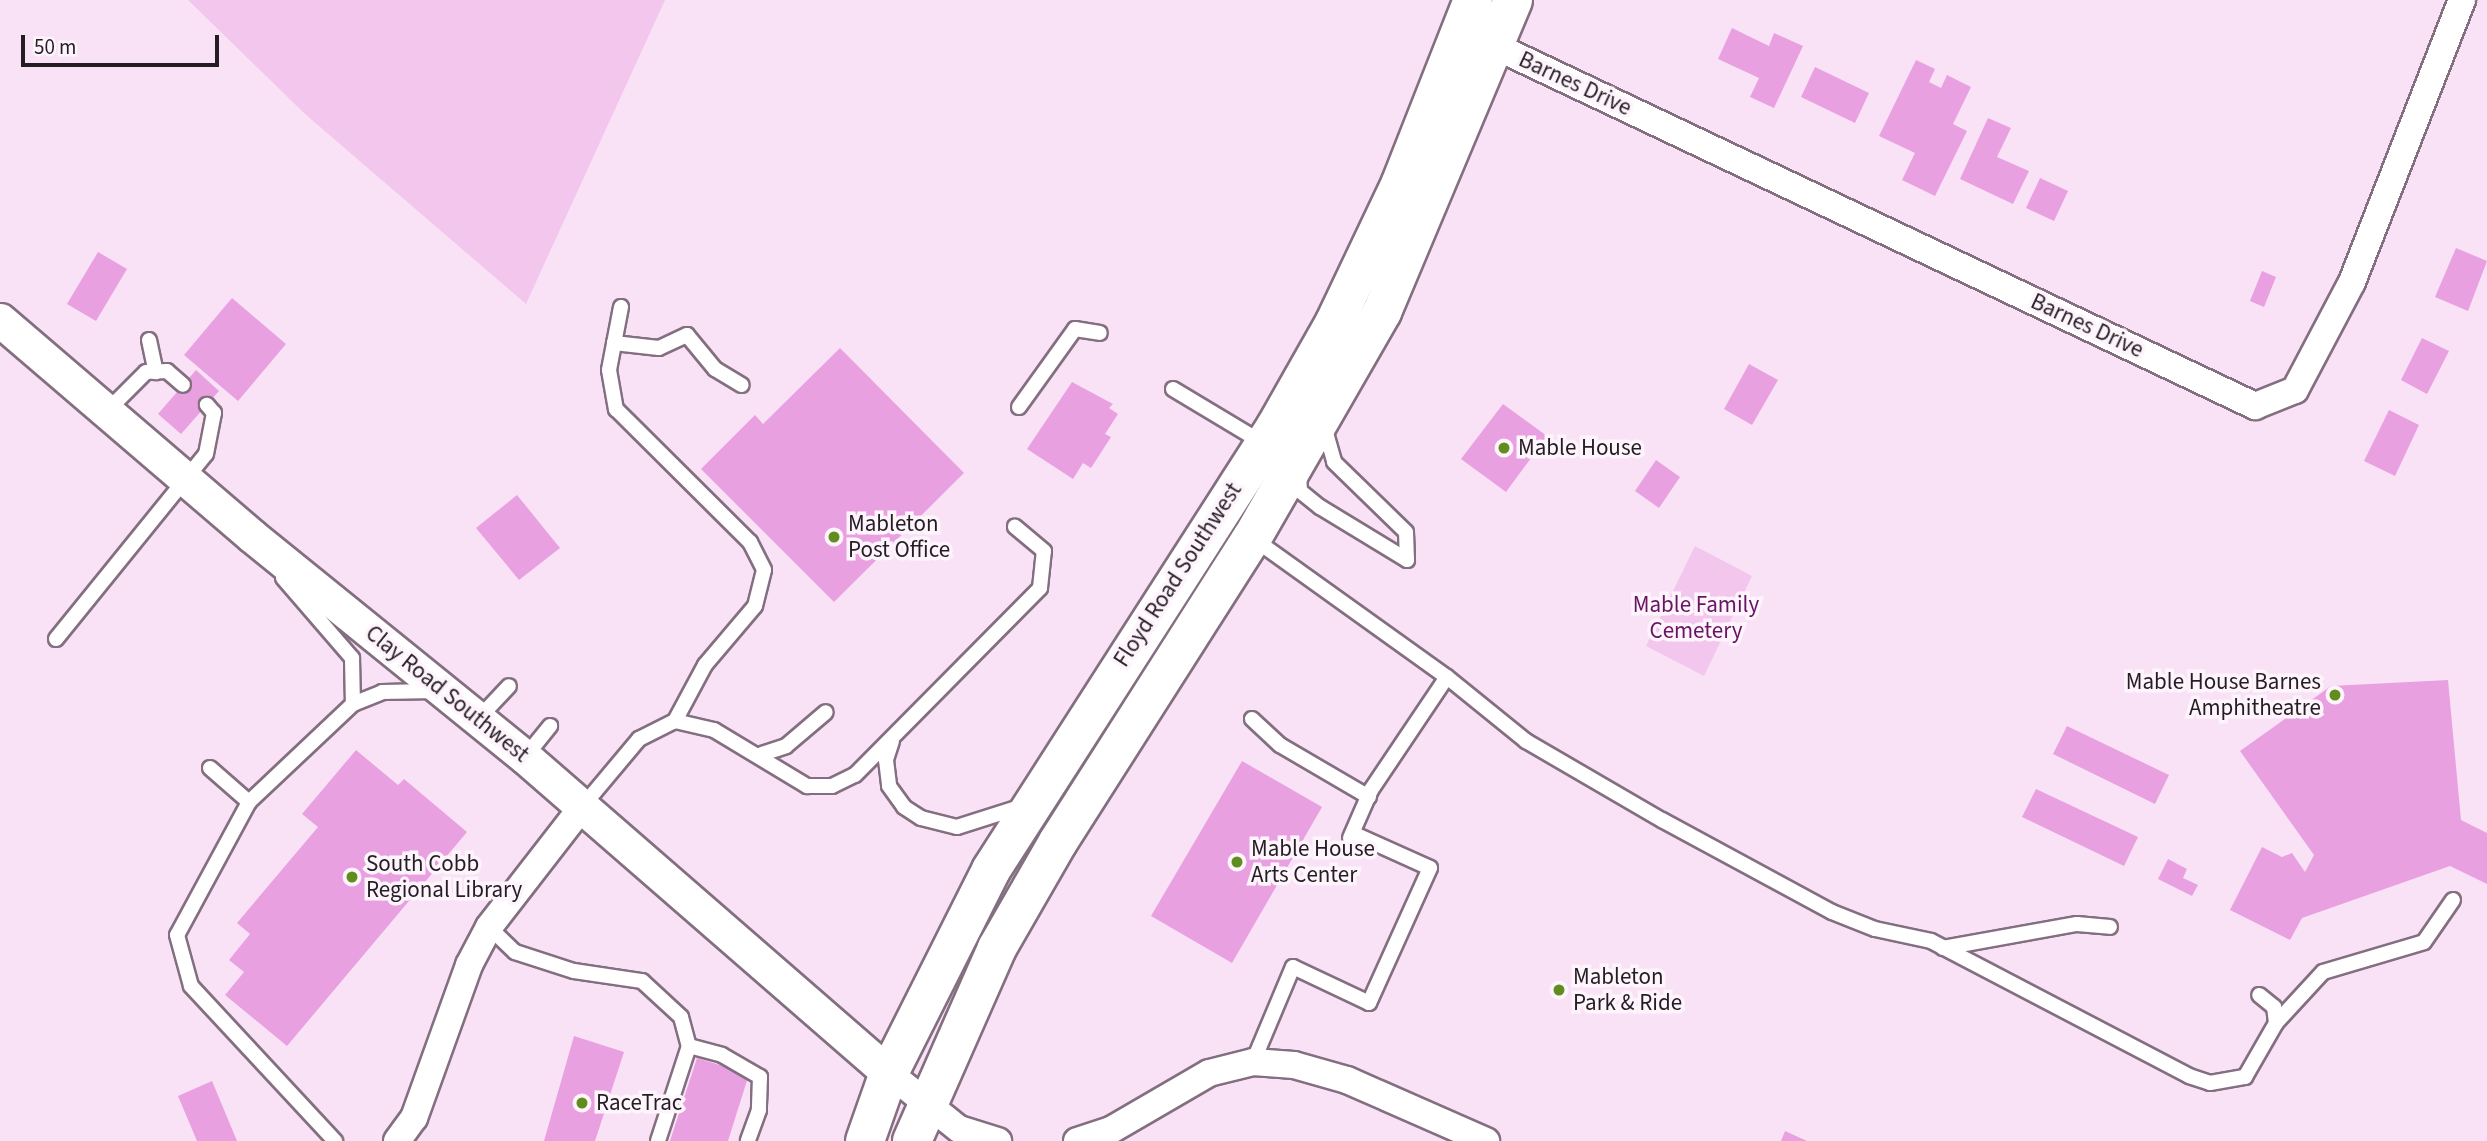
<!DOCTYPE html>
<html>
<head>
<meta charset="utf-8">
<style>
	body { margin:0 }
	#map { position:relative; width:2487px; height:1141px; overflow:hidden; background:#f9e2f6; font-family:"Source Sans 3",sans-serif }
	div>[style] { position:absolute }
	.green>* { inset:0; background:#f3c6ed }
	.building>* { inset:0; background:#e9a0e1 }
	.roads { filter:drop-shadow(2px 0 #836f80) drop-shadow(-2px 0 #836f80) drop-shadow(0 2px #836f80) drop-shadow(0 -2px #836f80) }
	.service>* { height:14px; margin:-7px; padding:0 7px; transform-origin:7px; border-radius:7px; background:#fff }
	.minor>* { height:26px; margin:-13px; padding:0 13px; transform-origin:13px; border-radius:13px; background:#fff }
	.tertiary>* { height:33px; margin:-16.5px; padding:0 16.5px; transform-origin:16.5px; border-radius:16.5px; background:#fff }
	.secondary>* { height:38px; margin:-19px; padding:0 19px; transform-origin:19px; border-radius:19px; background:#fff }
	.dots>* { width:19px; height:19px; translate:-50% -50%; box-sizing:border-box; border:4px solid #fdf4fc; border-radius:50% }
	span { translate:-50% -50%; white-space:nowrap; text-align:center; line-height:1.15; -webkit-text-stroke:7px #fdf4fc; paint-order:stroke }
	.street-label { font-size:23px; color:#251d24 }
	.poi-label { font-size:23px; color:#251d24 }
	.left { translate:0 -50%; text-align:left }
	.right { translate:-100% -50%; text-align:right }
	.park-label { font-size:23px; color:#691364 }
	.scale { position:absolute; left:21px; top:35px; width:198px; height:32px; box-sizing:border-box; border:4px solid #251d24; border-top:0; padding-left:9px; font-size:21px; line-height:24px; white-space:nowrap; color:#251d24; -webkit-text-stroke:5px #fdf4fc; paint-order:stroke }
</style>
</head>
<body>
<div id="map">
	<div class="green">
		<div style="clip-path:polygon(188px 0,665px 0,526px 304px,305px 114px)"></div>
		<div style="clip-path:polygon(1695px 546px,1752px 576px,1704px 676px,1646px 646px)"></div>
	</div>
	<div class="building">
		<div style="clip-path:polygon(1732px 28px,1769px 46px,1774px 33px,1803px 46px,1774px 108px,1750px 97px,1759px 78px,1718px 59px)"></div>
		<div style="clip-path:polygon(1916px 60px,1935px 69px,1929px 82px,1941px 88px,1947px 75px,1971px 87px,1953px 124px,1967px 131px,1935px 196px,1902px 180px,1915px 153px,1879px 136px)"></div>
		<div style="clip-path:polygon(1815px 67px,1869px 93px,1855px 123px,1801px 97px)"></div>
		<div style="clip-path:polygon(1988px 118px,2011px 128px,1997px 157px,2029px 171px,2013px 204px,1960px 179px)"></div>
		<div style="clip-path:polygon(2040px 178px,2068px 191px,2054px 221px,2026px 208px)"></div>
		<div style="clip-path:polygon(2456px 248px,2487px 261px,2468px 311px,2435px 297px)"></div>
		<div style="clip-path:polygon(98px 252px,127px 269px,96px 321px,67px 304px)"></div>
		<div style="clip-path:polygon(2262px 271px,2276px 277px,2264px 307px,2250px 301px)"></div>
		<div style="clip-path:polygon(232px 298px,286px 344px,238px 401px,184px 355px)"></div>
		<div style="clip-path:polygon(2422px 338px,2449px 351px,2427px 394px,2401px 380px)"></div>
		<div style="clip-path:polygon(840px 348px,964px 473px,834px 602px,701px 469px,755px 415px,763px 424px)"></div>
		<div style="clip-path:polygon(1749px 364px,1778px 380px,1752px 425px,1724px 409px)"></div>
		<div style="clip-path:polygon(196px 370px,219px 391px,181px 434px,158px 414px)"></div>
		<div style="clip-path:polygon(1072px 382px,1113px 404px,1109px 408px,1118px 414px,1105px 434px,1111px 437px,1091px 468px,1083px 463px,1073px 479px,1027px 449px)"></div>
		<div style="clip-path:polygon(1503px 404px,1547px 436px,1506px 492px,1461px 459px)"></div>
		<div style="clip-path:polygon(2389px 410px,2419px 425px,2395px 476px,2364px 461px)"></div>
		<div style="clip-path:polygon(1656px 460px,1680px 477px,1659px 508px,1635px 491px)"></div>
		<div style="clip-path:polygon(517px 495px,560px 548px,519px 580px,476px 528px)"></div>
		<div style="clip-path:polygon(2448px 680px,2461px 820px,2487px 833px,2487px 884px,2450px 866px,2302px 918px,2290px 940px,2230px 910px,2262px 847px,2282px 857px,2292px 853px,2305px 872px,2314px 855px,2240px 751px,2331px 686px)"></div>
		<div style="clip-path:polygon(2067px 726px,2169px 775px,2155px 804px,2053px 754px)"></div>
		<div style="clip-path:polygon(356px 750px,398px 785px,404px 779px,467px 832px,287px 1046px,225px 995px,244px 972px,229px 960px,250px 934px,237px 923px,318px 827px,302px 814px)"></div>
		<div style="clip-path:polygon(1242px 761px,1322px 807px,1232px 963px,1151px 916px)"></div>
		<div style="clip-path:polygon(2036px 789px,2138px 837px,2124px 866px,2022px 817px)"></div>
		<div style="clip-path:polygon(2168px 859px,2187px 869px,2183px 878px,2198px 885px,2192px 896px,2158px 879px)"></div>
		<div style="clip-path:polygon(574px 1036px,624px 1052px,595px 1141px,544px 1141px)"></div>
		<div style="clip-path:polygon(697px 1058px,749px 1074px,728px 1141px,670px 1141px)"></div>
		<div style="clip-path:polygon(212px 1081px,237px 1141px,197px 1141px,178px 1096px)"></div>
		<div style="clip-path:polygon(1785px 1131px,1807px 1141px,1781px 1141px)"></div>
	</div>
	<div class="roads">
		<div class="service">
			<div style="left:621px;top:307px;width:64px;rotate:100.8deg"></div>
			<div style="left:609px;top:370px;width:40px;rotate:80deg"></div>
			<div style="left:616px;top:409px;width:189px;rotate:44.8deg"></div>
			<div style="left:750px;top:542px;width:31px;rotate:63deg"></div>
			<div style="left:764px;top:570px;width:37px;rotate:104deg"></div>
			<div style="left:755px;top:606px;width:77px;rotate:130.3deg"></div>
			<div style="left:705px;top:665px;width:64px;rotate:118.2deg"></div>
			<div style="left:149px;top:340px;width:33px;rotate:78deg"></div>
			<div style="left:614px;top:343px;width:45px;rotate:6.3deg"></div>
			<div style="left:659px;top:348px;width:31px;rotate:-25deg"></div>
			<div style="left:687px;top:335px;width:44px;rotate:50.5deg"></div>
			<div style="left:715px;top:369px;width:31px;rotate:31deg"></div>
			<div style="left:1173px;top:389px;width:105px;rotate:31deg"></div>
			<div style="left:1019px;top:407px;width:96px;rotate:-54.3deg"></div>
			<div style="left:1075px;top:329px;width:25px;rotate:9deg"></div>
			<div style="left:109px;top:409px;width:52px;rotate:-45deg"></div>
			<div style="left:146px;top:372px;width:21px;rotate:-3deg"></div>
			<div style="left:167px;top:371px;width:21px;rotate:41deg"></div>
			<div style="left:1324px;top:426px;width:37px;rotate:74deg"></div>
			<div style="left:1334px;top:462px;width:100px;rotate:44.2deg"></div>
			<div style="left:1406px;top:532px;width:28px;rotate:88deg"></div>
			<div style="left:1299px;top:473px;width:18px;rotate:87deg"></div>
			<div style="left:1300px;top:491px;width:26px;rotate:39deg"></div>
			<div style="left:1320px;top:507px;width:102px;rotate:31.3deg"></div>
			<div style="left:1254px;top:539px;width:237px;rotate:35.6deg"></div>
			<div style="left:1447px;top:677px;width:102px;rotate:39deg"></div>
			<div style="left:1526px;top:741px;width:157px;rotate:30.2deg"></div>
			<div style="left:1662px;top:820px;width:193px;rotate:28.4deg"></div>
			<div style="left:1832px;top:912px;width:46px;rotate:21.6deg"></div>
			<div style="left:1875px;top:929px;width:57px;rotate:12.1deg"></div>
			<div style="left:1931px;top:941px;width:291px;rotate:27.6deg"></div>
			<div style="left:2189px;top:1076px;width:22px;rotate:18deg"></div>
			<div style="left:2210px;top:1083px;width:36px;rotate:-10deg"></div>
			<div style="left:2245px;top:1077px;width:62px;rotate:-60.1deg"></div>
			<div style="left:2276px;top:1023px;width:16px;rotate:-97deg"></div>
			<div style="left:2274px;top:1007px;width:19px;rotate:-141deg"></div>
			<div style="left:283px;top:578px;width:106px;rotate:49.2deg"></div>
			<div style="left:352px;top:658px;width:46px;rotate:88.8deg"></div>
			<div style="left:56px;top:639px;width:238px;rotate:-51deg"></div>
			<div style="left:206px;top:454px;width:42px;rotate:-79deg"></div>
			<div style="left:214px;top:413px;width:11px;rotate:-131deg"></div>
			<div style="left:478px;top:719px;width:45px;rotate:-46.8deg"></div>
			<div style="left:1252px;top:719px;width:38px;rotate:43deg"></div>
			<div style="left:1280px;top:745px;width:103px;rotate:30.3deg"></div>
			<div style="left:892px;top:741px;width:20px;rotate:108deg"></div>
			<div style="left:886px;top:760px;width:26px;rotate:83deg"></div>
			<div style="left:889px;top:786px;width:26px;rotate:54deg"></div>
			<div style="left:904px;top:807px;width:20px;rotate:33deg"></div>
			<div style="left:921px;top:818px;width:37px;rotate:14deg"></div>
			<div style="left:957px;top:827px;width:66px;rotate:-17.6deg"></div>
			<div style="left:762px;top:754px;width:25px;rotate:-18deg"></div>
			<div style="left:786px;top:746px;width:52px;rotate:-40.4deg"></div>
			<div style="left:525px;top:757px;width:40px;rotate:-51deg"></div>
			<div style="left:210px;top:768px;width:52px;rotate:41.1deg"></div>
			<div style="left:249px;top:802px;width:143px;rotate:-43.3deg"></div>
			<div style="left:353px;top:704px;width:31px;rotate:-22deg"></div>
			<div style="left:382px;top:692px;width:53px;rotate:-1.1deg"></div>
			<div style="left:249px;top:802px;width:151px;rotate:118.4deg"></div>
			<div style="left:177px;top:935px;width:53px;rotate:74.6deg"></div>
			<div style="left:191px;top:986px;width:212px;rotate:47.1deg"></div>
			<div style="left:582px;top:807px;width:89px;rotate:-50deg"></div>
			<div style="left:639px;top:739px;width:40px;rotate:-26.6deg"></div>
			<div style="left:675px;top:721px;width:40px;rotate:13deg"></div>
			<div style="left:714px;top:730px;width:109px;rotate:31.1deg"></div>
			<div style="left:807px;top:786px;width:25px"></div>
			<div style="left:832px;top:786px;width:25px;rotate:-26deg"></div>
			<div style="left:855px;top:775px;width:263px;rotate:-45.3deg"></div>
			<div style="left:1040px;top:588px;width:37px;rotate:-84deg"></div>
			<div style="left:1044px;top:551px;width:38px;rotate:-140deg"></div>
			<div style="left:1350px;top:838px;width:52px;rotate:-66.4deg"></div>
			<div style="left:1371px;top:790px;width:136px;rotate:-56.1deg"></div>
			<div style="left:489px;top:927px;width:36px;rotate:44deg"></div>
			<div style="left:515px;top:952px;width:62px;rotate:17.9deg"></div>
			<div style="left:574px;top:971px;width:69px;rotate:8.4deg"></div>
			<div style="left:642px;top:981px;width:53px;rotate:42.7deg"></div>
			<div style="left:681px;top:1017px;width:30px;rotate:75deg"></div>
			<div style="left:689px;top:1046px;width:100px;rotate:108.1deg"></div>
			<div style="left:1943px;top:948px;width:136px;rotate:-10.2deg"></div>
			<div style="left:2077px;top:924px;width:33px;rotate:5deg"></div>
			<div style="left:2276px;top:1023px;width:69px;rotate:-47.3deg"></div>
			<div style="left:2323px;top:972px;width:105px;rotate:-16.5deg"></div>
			<div style="left:2424px;top:942px;width:51px;rotate:-55.4deg"></div>
			<div style="left:689px;top:1046px;width:34px;rotate:15deg"></div>
			<div style="left:722px;top:1055px;width:44px;rotate:30.1deg"></div>
			<div style="left:760px;top:1077px;width:33px;rotate:92deg"></div>
			<div style="left:759px;top:1110px;width:33px;rotate:110deg"></div>
			<div style="left:1253px;top:1062px;width:103px;rotate:-67.2deg"></div>
			<div style="left:1293px;top:967px;width:84px;rotate:25.3deg"></div>
			<div style="left:1369px;top:1003px;width:148px;rotate:-65.7deg"></div>
			<div style="left:1430px;top:868px;width:85px;rotate:-155.8deg"></div>
		</div>
		<div class="minor">
			<div style="left:1497px;top:47px;width:839px;rotate:25.34deg"></div>
			<div style="left:2255px;top:406px;width:43px;rotate:-21.8deg"></div>
			<div style="left:2295px;top:390px;width:122px;rotate:-62.2deg"></div>
			<div style="left:2352px;top:282px;width:303px;rotate:-68.7deg"></div>
			<div style="left:889px;top:1073px;width:90px;rotate:38.7deg"></div>
			<div style="left:959px;top:1129px;width:41px;rotate:17.1deg"></div>
			<div style="left:397px;top:1141px;width:29px;rotate:-54deg"></div>
			<div style="left:414px;top:1118px;width:163px;rotate:-70.2deg"></div>
			<div style="left:469px;top:965px;width:43px;rotate:-62.2deg"></div>
			<div style="left:489px;top:927px;width:152px;rotate:-52.2deg"></div>
			<div style="left:1077px;top:1141px;width:36px;rotate:-18deg"></div>
			<div style="left:1111px;top:1130px;width:113px;rotate:-30.2deg"></div>
			<div style="left:1209px;top:1073px;width:45px;rotate:-14deg"></div>
			<div style="left:1253px;top:1062px;width:41px;rotate:4.2deg"></div>
			<div style="left:1294px;top:1065px;width:55px;rotate:15.8deg"></div>
			<div style="left:1347px;top:1080px;width:152px;rotate:23.7deg"></div>
		</div>
		<div class="tertiary">
			<div style="left:0;top:320px;width:332px;rotate:40.6deg"></div>
			<div style="left:252px;top:536px;width:351px;rotate:39deg"></div>
			<div style="left:525px;top:757px;width:482px;rotate:41deg"></div>
		</div>
		<div class="secondary">
			<div style="left:865px;top:1141px;width:72px;rotate:-70.6deg"></div>
			<div style="left:889px;top:1073px;width:227px;rotate:-63.3deg"></div>
			<div style="left:991px;top:870px;width:528px;rotate:-57.3deg"></div>
			<div style="left:1276px;top:426px;width:117px;rotate:-60.4deg"></div>
			<div style="left:1334px;top:324px;width:154px;rotate:-64.6deg"></div>
			<div style="left:1400px;top:185px;width:199px;rotate:-68.5deg"></div>
			<div style="left:912px;top:1141px;width:211px;rotate:-66.2deg"></div>
			<div style="left:997px;top:948px;width:122px;rotate:-60.1deg"></div>
			<div style="left:1058px;top:842px;width:361px;rotate:-57.5deg"></div>
			<div style="left:1252px;top:538px;width:261px;rotate:-60.1deg"></div>
			<div style="left:1382px;top:312px;width:338px;rotate:-67.2deg"></div>
		</div>
	</div>
	<div class="dots">
		<div style="left:1504px;top:448px;background:#618d1f"></div>
		<div style="left:834px;top:537px;background:#618d1f"></div>
		<div style="left:2335px;top:695px;background:#618d1f"></div>
		<div style="left:1237px;top:862px;background:#618d1f"></div>
		<div style="left:352px;top:877px;background:#618d1f"></div>
		<div style="left:1559px;top:990px;background:#618d1f"></div>
		<div style="left:582px;top:1103px;background:#618d1f"></div>
	</div>
	<div class="street-label">
		<span style="left:1575px;top:84px;rotate:25deg">Barnes Drive</span>
		<span style="left:2087px;top:326px;rotate:25deg">Barnes Drive</span>
		<span style="left:1178px;top:575px;rotate:-57deg">Floyd Road Southwest</span>
		<span style="left:447px;top:694px;rotate:39deg">Clay Road Southwest</span>
	</div>
	<div class="poi-label">
		<span class="left" style="left:1518px;top:448px">Mable House</span>
		<span class="left" style="left:848px;top:537px">Mableton<br>Post Office</span>
		<span class="right" style="left:2321px;top:695px">Mable House Barnes<br>Amphitheatre</span>
		<span class="left" style="left:1251px;top:862px">Mable House<br>Arts Center</span>
		<span class="left" style="left:366px;top:877px">South Cobb<br>Regional Library</span>
		<span class="left" style="left:1573px;top:990px">Mableton<br>Park &amp; Ride</span>
		<span class="left" style="left:596px;top:1103px">RaceTrac</span>
	</div>
	<div class="park-label">
		<span style="left:1696px;top:618px">Mable Family<br>Cemetery</span>
	</div>
	<div class="scale">50 m</div>
</div>
</body>
</html>
